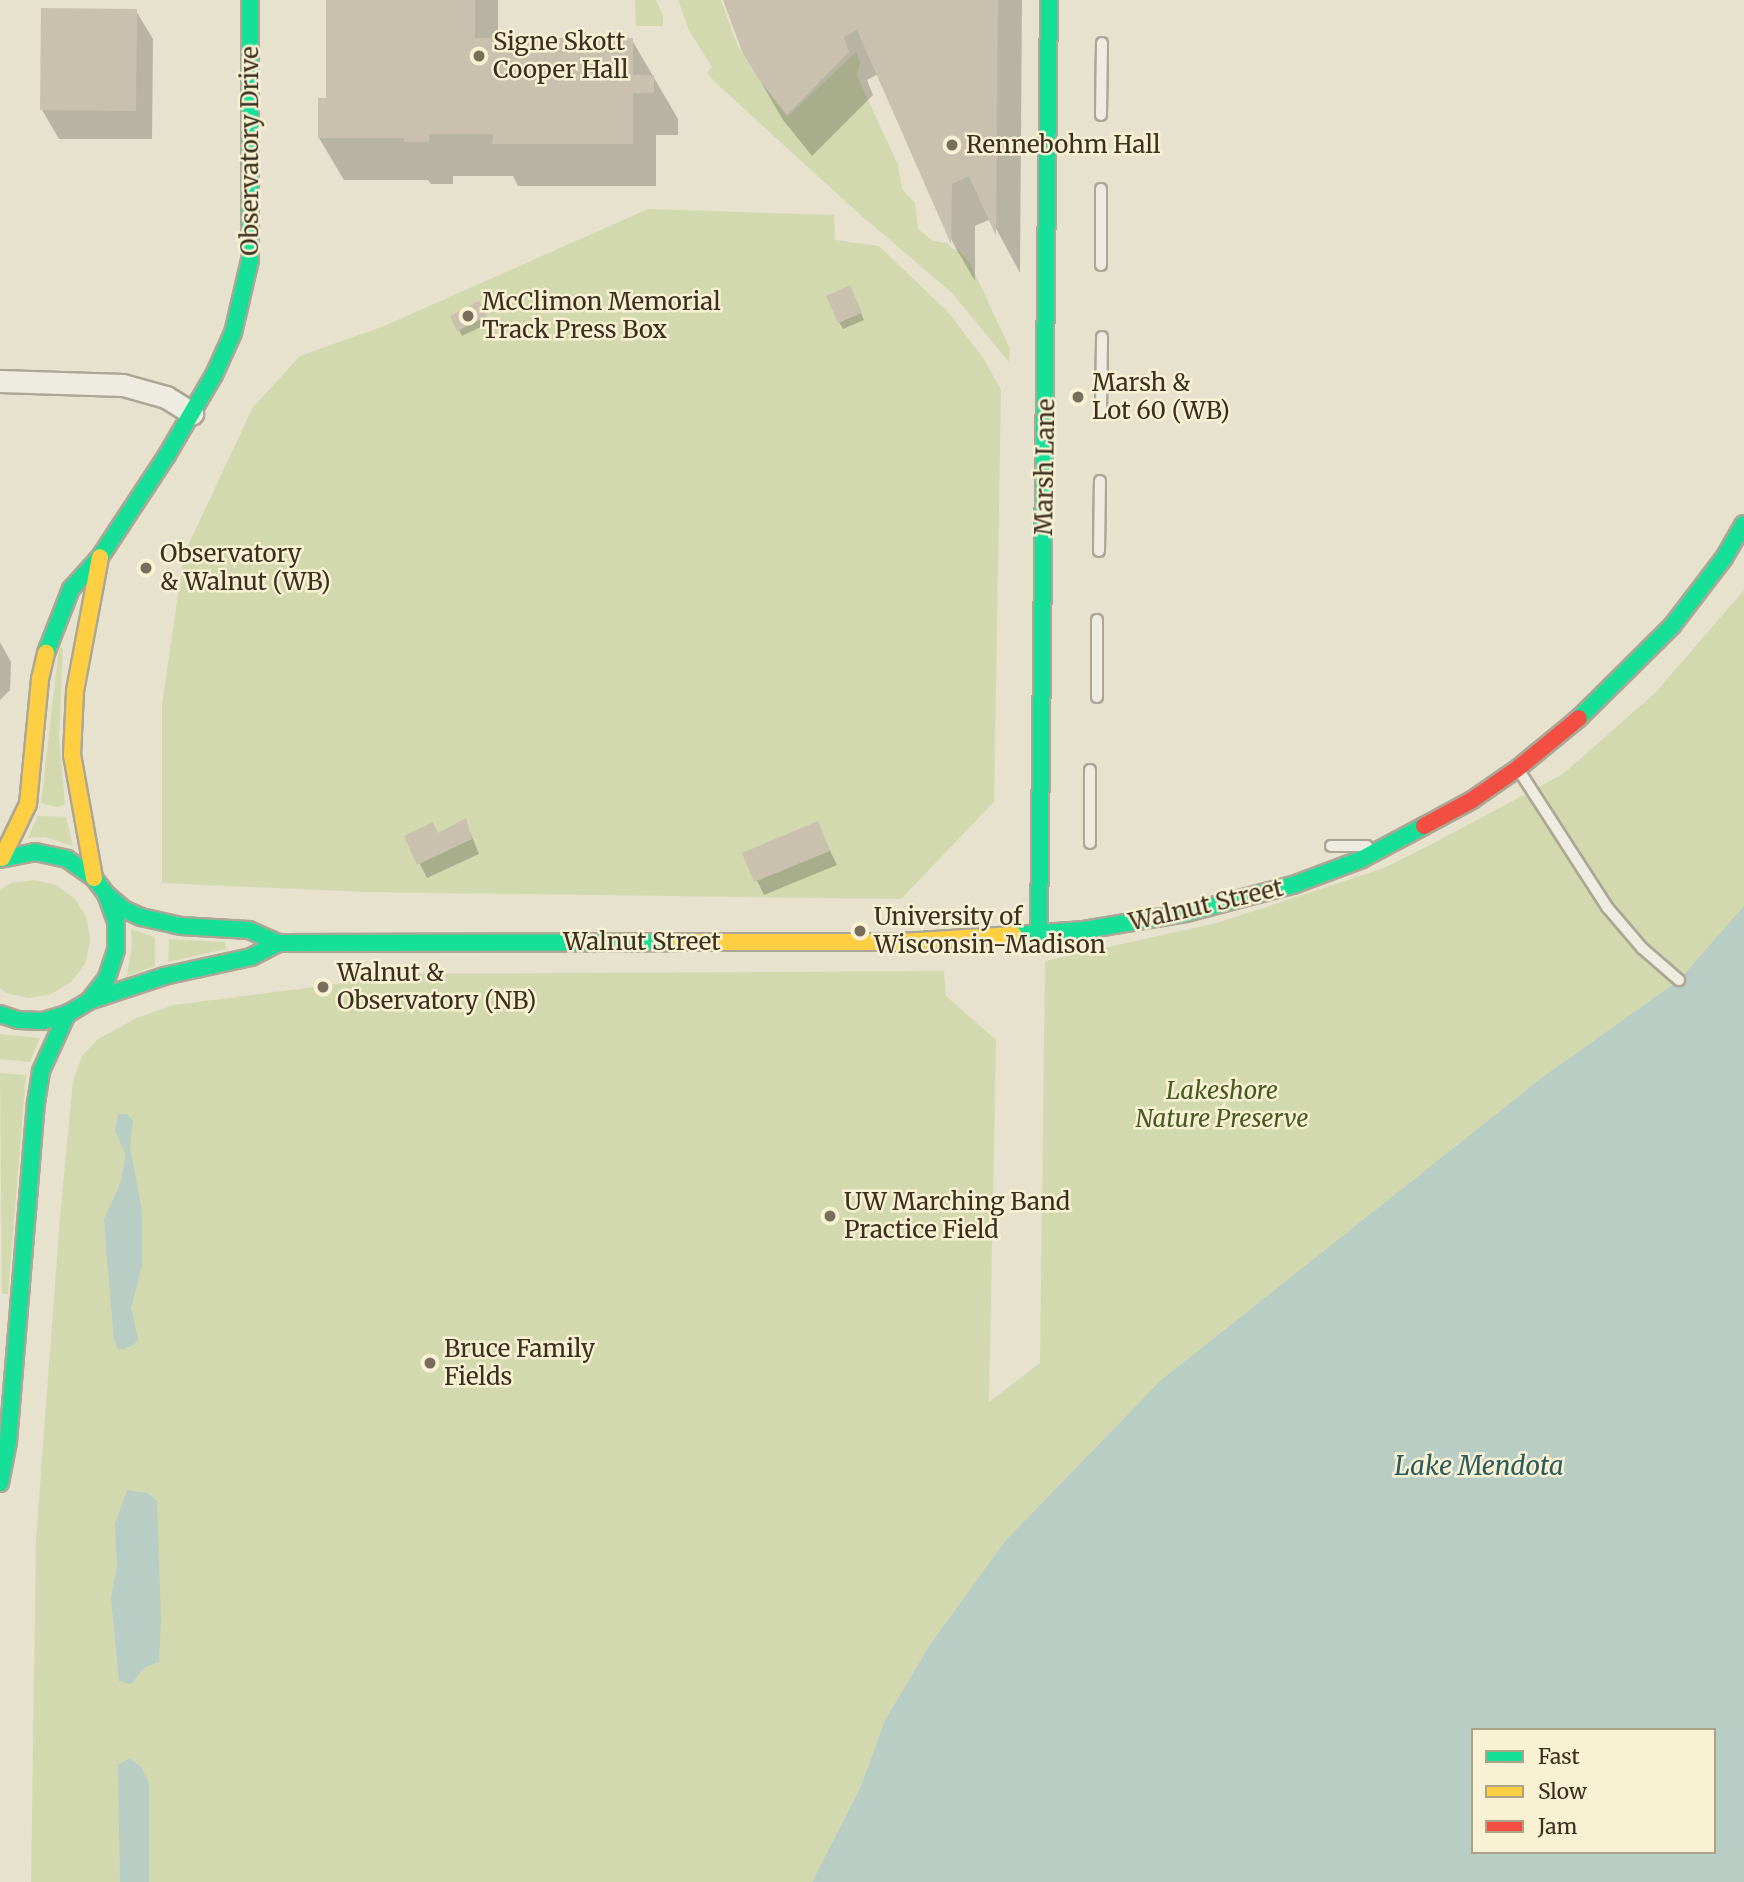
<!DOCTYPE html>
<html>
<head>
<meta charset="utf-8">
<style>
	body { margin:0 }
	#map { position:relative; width:1744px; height:1882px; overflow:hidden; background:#e6e2ce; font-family:Merriweather,serif }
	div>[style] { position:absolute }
	.green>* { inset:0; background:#d3d9af }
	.water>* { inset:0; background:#b8cdc3 }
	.shadow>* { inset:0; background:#0003 }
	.building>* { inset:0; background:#cac0ae }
	.roads { filter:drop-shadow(2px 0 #aca696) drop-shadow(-2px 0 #aca696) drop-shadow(0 2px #aca696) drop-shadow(0 -2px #aca696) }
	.lane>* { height:10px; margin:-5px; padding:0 5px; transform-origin:5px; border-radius:5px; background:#eeebe0 }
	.street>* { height:21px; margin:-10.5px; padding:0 10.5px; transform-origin:10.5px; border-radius:10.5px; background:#eeebe0 }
	.fast>* { height:16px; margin:-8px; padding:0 8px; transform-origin:8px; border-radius:8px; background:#16e098 }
	.slow>* { height:16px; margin:-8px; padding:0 8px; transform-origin:8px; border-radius:8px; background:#ffcf43 }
	.jam>* { height:16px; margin:-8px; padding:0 8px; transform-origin:8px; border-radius:8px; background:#f24e42 }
	.dots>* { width:19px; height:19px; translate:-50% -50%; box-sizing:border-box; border:4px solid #f8f1d3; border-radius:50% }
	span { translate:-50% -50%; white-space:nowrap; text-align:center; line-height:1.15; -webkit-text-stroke:5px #f8f1d3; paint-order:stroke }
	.poi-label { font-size:24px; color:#3c2f1d }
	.left { translate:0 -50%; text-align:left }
	.street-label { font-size:24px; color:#3c2f1d }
	.park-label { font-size:24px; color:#475a22; font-style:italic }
	.water-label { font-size:26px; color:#2b5b5d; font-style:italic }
	.legend { position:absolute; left:1471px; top:1728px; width:245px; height:126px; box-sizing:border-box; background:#f8f1d3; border:2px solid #ada38a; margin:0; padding:9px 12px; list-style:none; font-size:21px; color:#3c2f1d }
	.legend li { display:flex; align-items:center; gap:14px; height:35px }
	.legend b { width:35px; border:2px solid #ada38a }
</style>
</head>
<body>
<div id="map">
	<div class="green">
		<div style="clip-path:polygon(635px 0,656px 0,663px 16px,663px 26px,636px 26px)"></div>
		<div style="clip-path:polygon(678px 0,721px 0,736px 42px,750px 67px,787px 117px,856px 52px,860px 62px,857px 76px,898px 165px,902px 189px,915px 203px,918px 229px,933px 241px,947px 243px,953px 249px,958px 249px,970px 263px,1010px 349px,1009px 362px,952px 293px,856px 211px,718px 85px,707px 73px,712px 67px,689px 30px)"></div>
		<div style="clip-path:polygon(648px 209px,834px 215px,835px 240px,879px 246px,947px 311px,984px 359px,1001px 390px,994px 802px,901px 899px,366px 892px,162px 883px,162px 704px,184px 554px,253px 407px,300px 356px,384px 326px)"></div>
		<div style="clip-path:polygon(1744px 590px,1744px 907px,1679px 980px,1544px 1076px,1161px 1380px,1005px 1541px,931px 1643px,885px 1720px,861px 1786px,812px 1882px,31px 1882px,36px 1539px,60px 1217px,73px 1081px,82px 1056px,98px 1039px,137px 1018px,174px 1005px,338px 984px,383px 974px,944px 971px,946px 996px,996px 1040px,989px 1402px,1040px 1363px,1045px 961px,1217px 923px,1384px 868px,1430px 845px,1563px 774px,1655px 693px)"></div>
		<div style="clip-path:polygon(59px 648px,63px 648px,59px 738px,65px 805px,57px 807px,41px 803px)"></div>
		<div style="clip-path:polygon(38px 816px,66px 817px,73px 846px,45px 837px,28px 838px)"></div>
		<div style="clip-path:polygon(34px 880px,56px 885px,75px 899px,87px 918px,90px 941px,85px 964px,71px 982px,51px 994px,29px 998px,6px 993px,0 988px,0 890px,11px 883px)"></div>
		<div style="clip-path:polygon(131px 929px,155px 937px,155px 966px,127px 976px,132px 945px)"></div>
		<div style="clip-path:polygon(169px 939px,225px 942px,226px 949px,168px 962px)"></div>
		<div style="clip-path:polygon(0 1034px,40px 1038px,30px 1062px,0 1059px)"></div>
		<div style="clip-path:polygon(0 1073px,26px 1075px,8px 1294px,2px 1294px)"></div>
	</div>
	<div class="water">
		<div style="clip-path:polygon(evenodd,1744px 906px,1744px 1882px,812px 1882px,861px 1786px,885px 1720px,931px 1643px,1005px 1541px,1161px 1380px,1544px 1076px,1679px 980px,1744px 906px,1473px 1730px,1714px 1730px,1714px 1852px,1473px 1852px,1473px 1730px)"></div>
		<div style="clip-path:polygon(118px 1114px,127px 1114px,133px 1121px,130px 1147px,142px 1211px,142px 1266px,131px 1308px,138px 1339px,134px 1345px,124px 1349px,118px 1349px,114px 1340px,105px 1235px,104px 1219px,120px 1184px,126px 1155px,115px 1131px)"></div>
		<div style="clip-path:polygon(127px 1490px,147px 1493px,157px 1501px,161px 1620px,159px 1662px,145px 1667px,131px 1684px,119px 1681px,111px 1597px,117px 1567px,115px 1524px)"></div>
		<div style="clip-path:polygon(130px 1758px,141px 1767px,149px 1783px,149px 1882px,120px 1882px,118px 1765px)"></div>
	</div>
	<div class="shadow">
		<div style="clip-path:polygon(328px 0,498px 0,498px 39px,632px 40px,678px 119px,678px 135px,656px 135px,656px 186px,518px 186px,513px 176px,453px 176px,453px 184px,431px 184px,428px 180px,344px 180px,319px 138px,327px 100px)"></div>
		<div style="clip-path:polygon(726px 0,1022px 0,1020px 273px,991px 219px,975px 226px,975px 281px,953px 243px,878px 74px,867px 80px,873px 95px,812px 156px,783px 120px,758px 77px,733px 26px)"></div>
		<div style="clip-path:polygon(136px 11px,153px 39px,152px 139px,59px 139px,42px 110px)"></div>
		<div style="clip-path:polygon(853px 294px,864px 320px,843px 329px,839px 322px)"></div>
		<div style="clip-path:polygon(479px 304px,489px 323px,462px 336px,452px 317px)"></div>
		<div style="clip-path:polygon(0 642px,11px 662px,10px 690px,0 700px)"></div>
		<div style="clip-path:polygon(465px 820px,479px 854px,427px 878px,406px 837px,438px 835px)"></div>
		<div style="clip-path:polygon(817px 824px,837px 865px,764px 895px,744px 854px)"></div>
	</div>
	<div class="building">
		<div style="clip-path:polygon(326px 0,475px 0,475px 38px,633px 38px,633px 75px,654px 75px,654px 93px,633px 93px,633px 144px,492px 144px,493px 134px,429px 134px,429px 142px,404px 142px,404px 138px,318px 138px,318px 98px,326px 98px)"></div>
		<div style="clip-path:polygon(723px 0,998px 0,996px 236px,969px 176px,952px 184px,951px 244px,857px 30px,844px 37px,849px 52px,787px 115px,757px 77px,743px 54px)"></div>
		<div style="clip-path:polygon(41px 8px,137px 9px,136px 111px,40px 110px)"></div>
		<div style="clip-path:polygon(850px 285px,862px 313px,838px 323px,826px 296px)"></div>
		<div style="clip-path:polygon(479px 301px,487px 316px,457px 331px,450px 316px)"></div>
		<div style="clip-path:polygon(466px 818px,472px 839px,417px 865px,404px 836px,433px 822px,438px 833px)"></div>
		<div style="clip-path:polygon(818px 821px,830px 851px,754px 882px,742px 853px)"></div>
	</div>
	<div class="roads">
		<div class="lane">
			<div style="left:1101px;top:115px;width:72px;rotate:-89.2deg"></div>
			<div style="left:1101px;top:265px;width:76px;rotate:-90deg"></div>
			<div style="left:1101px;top:411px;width:74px;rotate:-89.2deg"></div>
			<div style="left:1099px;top:551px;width:70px;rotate:-89.2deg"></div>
			<div style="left:1097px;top:697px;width:77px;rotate:-90deg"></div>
			<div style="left:1520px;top:772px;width:161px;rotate:57.2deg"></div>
			<div style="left:1607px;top:907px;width:54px;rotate:49.5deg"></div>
			<div style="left:1642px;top:948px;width:49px;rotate:40.9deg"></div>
			<div style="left:1090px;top:843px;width:73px;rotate:-90deg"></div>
			<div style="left:1331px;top:846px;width:36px"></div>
		</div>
		<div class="street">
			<div style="left:0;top:381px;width:123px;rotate:1.9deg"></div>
			<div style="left:123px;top:385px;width:45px;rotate:15.6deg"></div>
			<div style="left:166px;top:397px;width:31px;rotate:32deg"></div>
		</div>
		<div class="fast">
			<div style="left:46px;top:653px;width:69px;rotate:-68.7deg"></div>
			<div style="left:71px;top:589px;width:43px;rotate:-47.8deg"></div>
			<div style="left:100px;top:557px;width:122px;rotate:-56.7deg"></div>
			<div style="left:167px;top:455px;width:93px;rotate:-59.6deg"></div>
			<div style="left:214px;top:375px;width:46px;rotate:-65.7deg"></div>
			<div style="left:233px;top:333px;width:75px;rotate:-76.9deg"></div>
			<div style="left:250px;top:260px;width:260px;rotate:-90deg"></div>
			<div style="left:1579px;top:718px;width:131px;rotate:-44.7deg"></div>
			<div style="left:1672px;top:626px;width:86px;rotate:-52.6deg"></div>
			<div style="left:1724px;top:558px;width:39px;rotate:-60deg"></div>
			<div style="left:0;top:859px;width:36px;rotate:-11deg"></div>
			<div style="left:35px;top:852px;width:33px;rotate:12deg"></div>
			<div style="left:67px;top:859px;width:33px;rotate:35deg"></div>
			<div style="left:94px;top:878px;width:20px;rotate:53deg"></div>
			<div style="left:106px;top:894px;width:29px;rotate:70deg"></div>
			<div style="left:116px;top:921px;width:29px;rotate:90deg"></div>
			<div style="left:116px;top:950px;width:29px;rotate:108deg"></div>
			<div style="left:107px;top:978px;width:29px;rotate:128deg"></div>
			<div style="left:89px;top:1001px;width:26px;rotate:149deg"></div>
			<div style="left:67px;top:1014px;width:25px;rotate:164deg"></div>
			<div style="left:43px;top:1021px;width:25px;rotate:-178deg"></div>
			<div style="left:18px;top:1020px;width:19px;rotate:-162deg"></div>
			<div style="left:106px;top:894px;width:23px;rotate:41deg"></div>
			<div style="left:123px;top:909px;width:20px;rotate:24deg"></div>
			<div style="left:141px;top:917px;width:41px;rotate:12.7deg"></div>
			<div style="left:181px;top:926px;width:68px;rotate:3.4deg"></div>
			<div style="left:249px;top:930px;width:32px;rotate:24deg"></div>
			<div style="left:278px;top:943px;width:403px;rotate:-0.1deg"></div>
			<div style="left:1039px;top:934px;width:934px;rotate:-89.39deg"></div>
			<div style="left:1014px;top:935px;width:70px;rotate:-4.1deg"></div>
			<div style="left:1084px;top:930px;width:103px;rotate:-9.5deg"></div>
			<div style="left:1186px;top:913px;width:111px;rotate:-14.7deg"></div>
			<div style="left:1293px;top:885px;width:74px;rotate:-20.6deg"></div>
			<div style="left:1362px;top:859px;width:70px;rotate:-28deg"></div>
			<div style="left:89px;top:1001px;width:79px;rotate:-18.4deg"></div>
			<div style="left:164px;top:976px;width:89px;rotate:-12.3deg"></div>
			<div style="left:251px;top:957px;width:30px;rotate:-27deg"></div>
			<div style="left:0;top:1483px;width:42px;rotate:-79deg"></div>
			<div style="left:8px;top:1442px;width:340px;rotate:-85.3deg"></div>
			<div style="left:36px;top:1103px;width:32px;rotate:-81deg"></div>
			<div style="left:41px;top:1071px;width:63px;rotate:-65.5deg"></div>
		</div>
		<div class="slow">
			<div style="left:2px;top:858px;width:60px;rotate:-64.3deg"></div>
			<div style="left:28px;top:804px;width:126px;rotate:-84.5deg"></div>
			<div style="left:40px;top:679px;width:27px;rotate:-77deg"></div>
			<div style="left:94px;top:878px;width:125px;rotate:-100.1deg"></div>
			<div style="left:72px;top:755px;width:64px;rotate:-87.3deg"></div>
			<div style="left:75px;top:691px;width:136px;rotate:-79.4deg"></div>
			<div style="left:681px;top:942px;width:221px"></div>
			<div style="left:902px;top:942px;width:112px;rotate:-3.6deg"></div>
		</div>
		<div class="jam">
			<div style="left:1424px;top:826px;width:55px;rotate:-28.4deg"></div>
			<div style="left:1472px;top:800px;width:55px;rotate:-34.6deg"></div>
			<div style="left:1517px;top:769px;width:80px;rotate:-39.4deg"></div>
		</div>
	</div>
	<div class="dots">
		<div style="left:479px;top:56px;background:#786e5b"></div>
		<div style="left:952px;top:145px;background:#786e5b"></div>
		<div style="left:468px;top:316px;background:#786e5b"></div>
		<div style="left:1078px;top:397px;background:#786e5b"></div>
		<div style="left:146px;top:568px;background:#786e5b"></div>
		<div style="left:860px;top:931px;background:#786e5b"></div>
		<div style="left:323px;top:987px;background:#786e5b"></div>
		<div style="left:830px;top:1216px;background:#786e5b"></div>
		<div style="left:430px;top:1363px;background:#786e5b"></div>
	</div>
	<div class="poi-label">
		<span class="left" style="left:493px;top:56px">Signe Skott<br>Cooper Hall</span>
		<span class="left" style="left:966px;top:145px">Rennebohm Hall</span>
		<span class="left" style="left:482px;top:316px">McClimon Memorial<br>Track Press Box</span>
		<span class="left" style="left:1092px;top:397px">Marsh &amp;<br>Lot 60 (WB)</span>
		<span class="left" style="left:160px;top:568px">Observatory<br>&amp; Walnut (WB)</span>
		<span class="left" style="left:874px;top:931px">University of<br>Wisconsin-Madison</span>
		<span class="left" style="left:337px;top:987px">Walnut &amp;<br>Observatory (NB)</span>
		<span class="left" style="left:844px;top:1216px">UW Marching Band<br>Practice Field</span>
		<span class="left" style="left:444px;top:1363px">Bruce Family<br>Fields</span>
	</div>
	<div class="street-label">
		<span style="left:250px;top:151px;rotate:-90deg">Observatory Drive</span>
		<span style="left:1045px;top:467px;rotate:-89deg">Marsh Lane</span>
		<span style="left:1206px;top:905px;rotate:-13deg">Walnut Street</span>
		<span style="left:642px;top:942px">Walnut Street</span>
	</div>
	<div class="park-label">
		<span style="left:1222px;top:1105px">Lakeshore<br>Nature Preserve</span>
	</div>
	<div class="water-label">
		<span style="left:1479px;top:1466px">Lake Mendota</span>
	</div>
	<ul class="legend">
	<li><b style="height:9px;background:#16e098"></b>Fast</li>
	<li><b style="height:9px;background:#ffcf43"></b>Slow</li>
	<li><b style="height:9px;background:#f24e42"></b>Jam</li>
	</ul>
</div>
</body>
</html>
